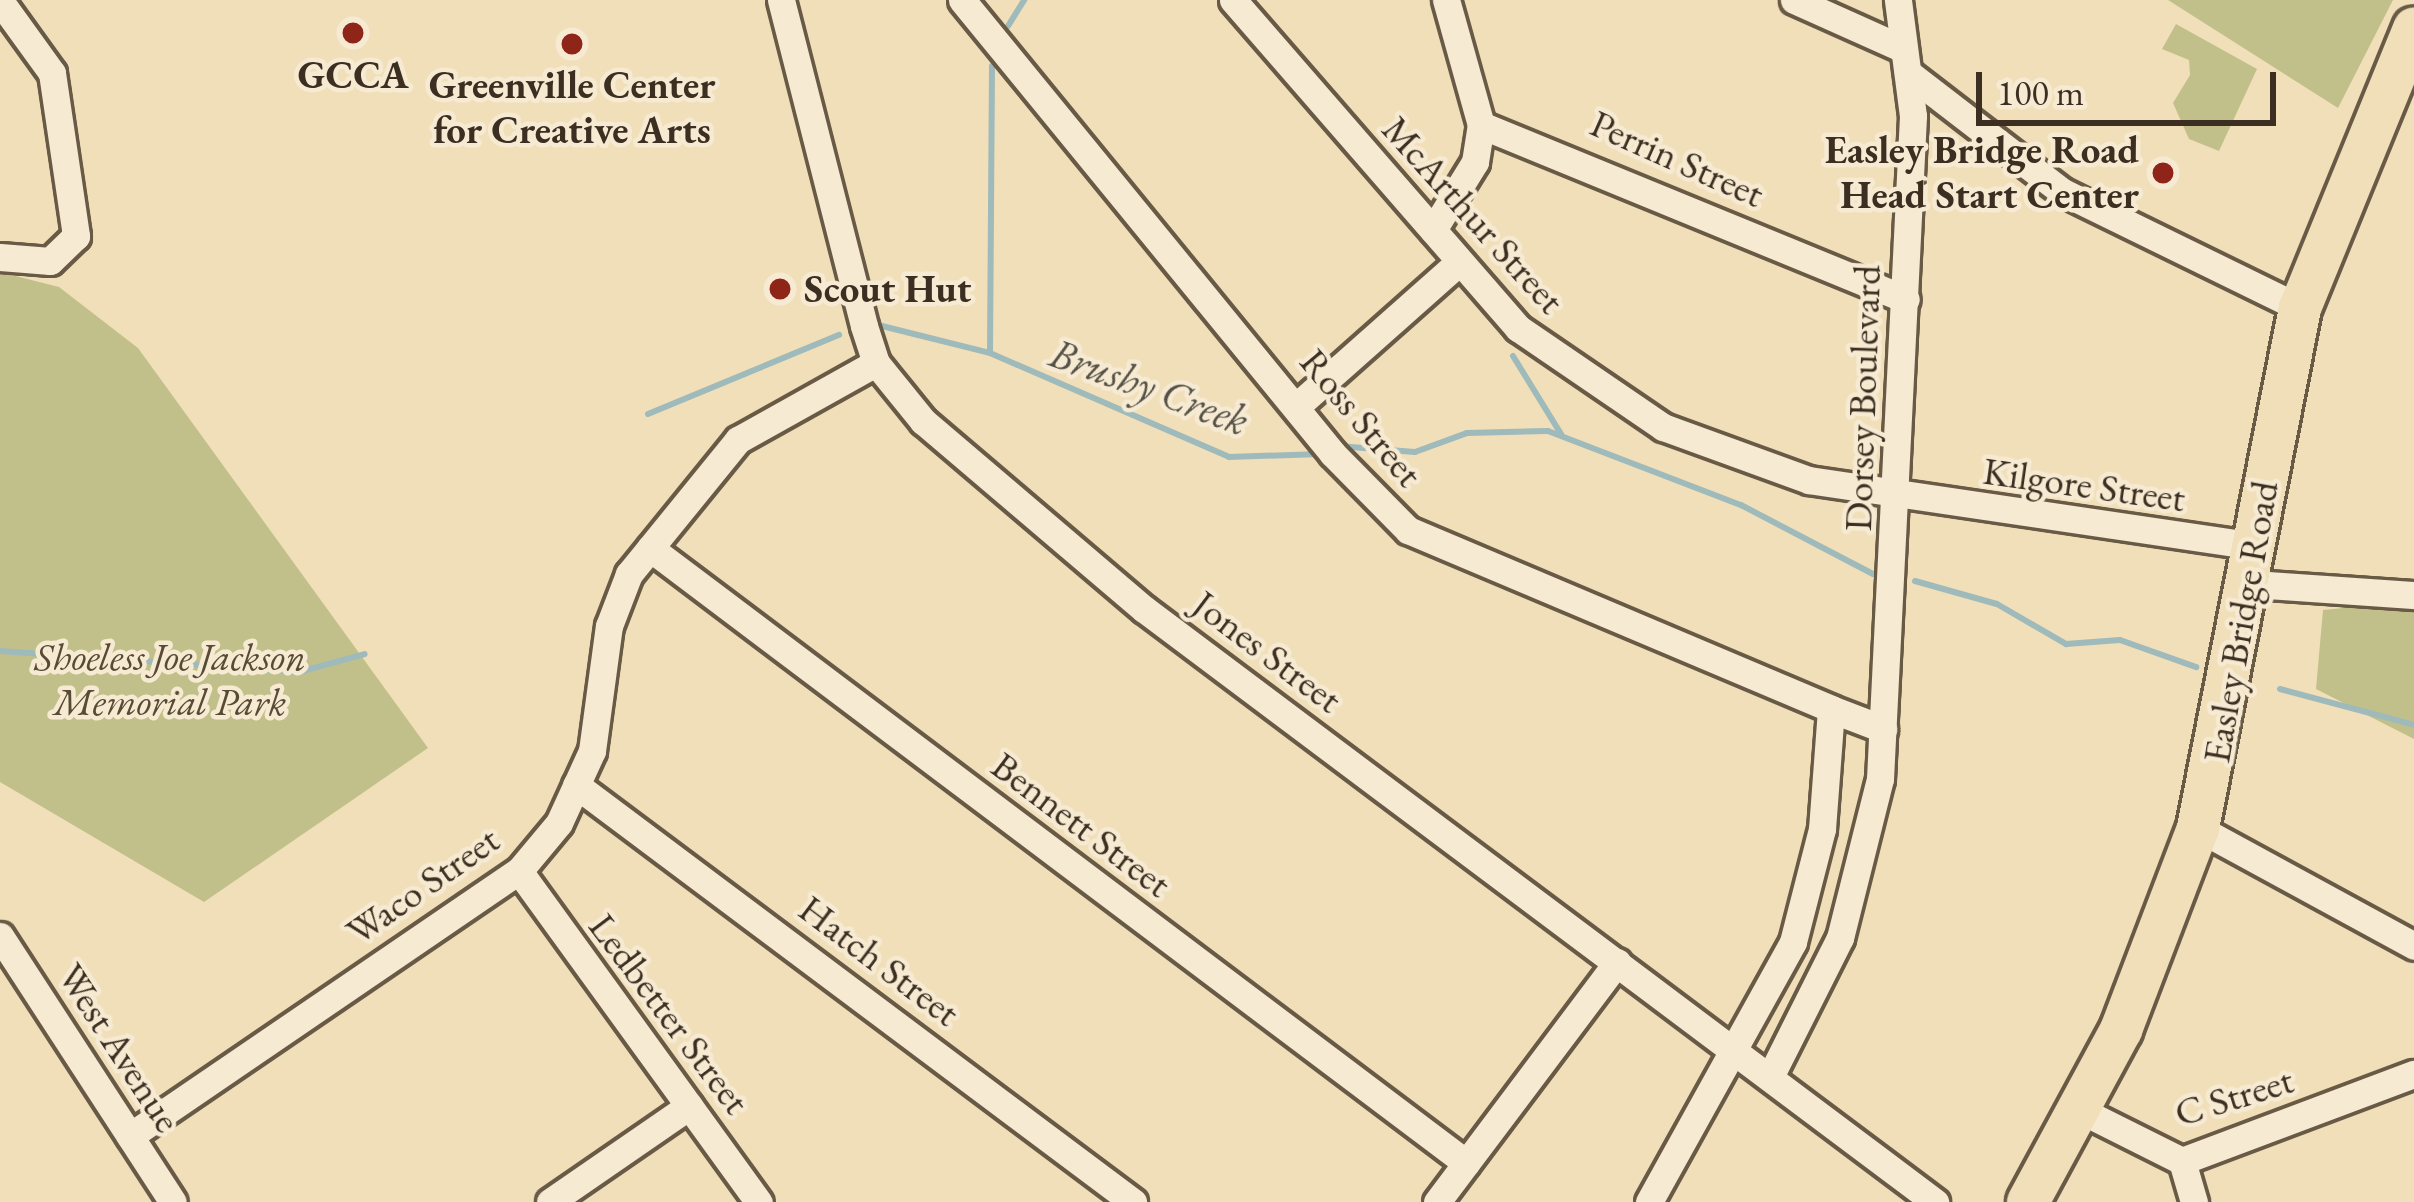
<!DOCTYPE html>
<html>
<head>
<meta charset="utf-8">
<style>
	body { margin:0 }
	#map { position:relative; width:2414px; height:1202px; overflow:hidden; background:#f1dfba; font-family:"EB Garamond",serif }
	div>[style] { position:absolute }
	.green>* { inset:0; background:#c2c08a }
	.stream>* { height:6px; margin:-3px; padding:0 3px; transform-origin:3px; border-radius:3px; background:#9fbaba }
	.roads { filter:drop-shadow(3px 0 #695a46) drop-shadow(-3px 0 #695a46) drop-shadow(0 3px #695a46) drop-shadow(0 -3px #695a46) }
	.minor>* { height:27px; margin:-13.5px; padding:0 13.5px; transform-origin:13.5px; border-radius:13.5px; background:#f6ead2 }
	.highway>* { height:42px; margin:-21px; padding:0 21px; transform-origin:21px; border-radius:21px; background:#f1dfba }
	.dots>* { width:33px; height:33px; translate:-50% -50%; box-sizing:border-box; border:6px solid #f6ead2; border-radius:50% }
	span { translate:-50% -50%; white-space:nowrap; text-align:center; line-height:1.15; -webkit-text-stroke:9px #f6ead2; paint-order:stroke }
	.poi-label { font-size:39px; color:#3c2e20; font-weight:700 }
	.right { translate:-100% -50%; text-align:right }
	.left { translate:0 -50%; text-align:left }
	.street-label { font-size:39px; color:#3c2e20 }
	.park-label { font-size:39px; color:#574b35; font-style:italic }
	.water-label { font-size:42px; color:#555146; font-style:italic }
	.scale { position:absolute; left:1976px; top:72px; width:300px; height:54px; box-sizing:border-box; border:6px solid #3c2e20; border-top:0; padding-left:15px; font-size:36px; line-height:42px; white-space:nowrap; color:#3c2e20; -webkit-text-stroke:9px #f6ead2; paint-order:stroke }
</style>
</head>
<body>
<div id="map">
	<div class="green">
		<div style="clip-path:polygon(2168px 0,2393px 0,2338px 108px)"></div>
		<div style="clip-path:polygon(2176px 24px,2257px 69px,2219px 151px,2189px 139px,2173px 103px,2190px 75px,2189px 60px,2162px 49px)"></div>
		<div style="clip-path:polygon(0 272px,59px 287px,138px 348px,428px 748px,204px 902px,0 782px)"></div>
		<div style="clip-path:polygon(2414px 601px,2414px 739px,2316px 689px,2323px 610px)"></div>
	</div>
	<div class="stream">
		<div style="left:1008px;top:26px;width:31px;rotate:-58deg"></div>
		<div style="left:878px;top:325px;width:115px;rotate:14deg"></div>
		<div style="left:990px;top:353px;width:261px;rotate:23.5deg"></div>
		<div style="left:1229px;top:457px;width:92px;rotate:-1.9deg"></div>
		<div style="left:990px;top:353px;width:287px;rotate:-89.6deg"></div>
		<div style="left:1513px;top:356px;width:92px;rotate:58.4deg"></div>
		<div style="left:648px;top:414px;width:207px;rotate:-22.5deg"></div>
		<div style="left:1338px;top:446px;width:77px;rotate:4.5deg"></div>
		<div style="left:1415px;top:452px;width:55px;rotate:-20.1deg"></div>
		<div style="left:1467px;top:433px;width:81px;rotate:-1.4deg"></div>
		<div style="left:1548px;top:431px;width:207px;rotate:21deg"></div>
		<div style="left:1741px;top:505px;width:149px;rotate:27.6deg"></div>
		<div style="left:1915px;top:581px;width:85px;rotate:15.7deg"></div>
		<div style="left:1997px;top:604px;width:80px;rotate:30.1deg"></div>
		<div style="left:2066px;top:644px;width:54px;rotate:-4.2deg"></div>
		<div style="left:2120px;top:640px;width:81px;rotate:19.6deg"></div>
		<div style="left:0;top:651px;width:300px;rotate:4deg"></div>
		<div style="left:299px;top:672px;width:68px;rotate:-15.3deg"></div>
		<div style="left:2280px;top:689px;width:139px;rotate:15deg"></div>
	</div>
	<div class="roads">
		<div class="minor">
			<div style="left:781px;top:0;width:336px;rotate:75.7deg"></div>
			<div style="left:864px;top:326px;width:39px;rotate:72deg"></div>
			<div style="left:876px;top:363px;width:75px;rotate:51deg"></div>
			<div style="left:923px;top:421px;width:290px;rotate:40.4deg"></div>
			<div style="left:1144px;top:609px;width:989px;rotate:36.86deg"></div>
			<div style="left:962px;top:0;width:586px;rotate:50.74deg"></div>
			<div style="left:1333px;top:454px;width:107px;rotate:45.4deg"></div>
			<div style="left:1408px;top:530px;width:459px;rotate:22.9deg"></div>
			<div style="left:1233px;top:0;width:435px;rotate:49deg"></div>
			<div style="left:1518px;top:328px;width:176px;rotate:34.3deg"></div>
			<div style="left:1663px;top:427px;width:155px;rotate:20deg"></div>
			<div style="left:1809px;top:480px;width:454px;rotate:8.4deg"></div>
			<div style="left:1794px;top:0;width:115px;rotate:24.1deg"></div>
			<div style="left:0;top:1px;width:89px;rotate:54.2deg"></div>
			<div style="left:52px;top:73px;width:165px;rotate:81.6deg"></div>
			<div style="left:76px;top:236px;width:36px;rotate:136deg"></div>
			<div style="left:50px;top:261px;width:50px;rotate:-175.4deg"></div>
			<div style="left:1908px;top:73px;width:193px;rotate:37.6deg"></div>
			<div style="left:2061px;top:191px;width:266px;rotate:26.1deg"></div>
			<div style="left:1481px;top:125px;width:459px;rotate:22.3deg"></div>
			<div style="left:1433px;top:230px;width:80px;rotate:-58.3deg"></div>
			<div style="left:1475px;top:162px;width:37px;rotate:-81deg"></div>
			<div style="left:1481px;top:125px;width:130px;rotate:-105.6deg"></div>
			<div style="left:1298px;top:405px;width:215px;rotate:-41.6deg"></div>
			<div style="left:650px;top:548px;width:1022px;rotate:37deg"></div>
			<div style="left:2252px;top:584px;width:162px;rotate:3.9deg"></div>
			<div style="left:576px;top:785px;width:696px;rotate:36.82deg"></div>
			<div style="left:2198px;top:828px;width:246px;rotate:28.6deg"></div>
			<div style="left:519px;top:871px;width:409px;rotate:54.1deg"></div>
			<div style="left:0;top:936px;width:317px;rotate:57deg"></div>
			<div style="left:1770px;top:1077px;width:156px;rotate:-63.3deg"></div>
			<div style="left:1840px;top:938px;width:164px;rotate:-75.9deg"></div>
			<div style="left:1880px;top:779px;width:664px;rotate:-87.15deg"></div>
			<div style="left:1913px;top:116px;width:117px;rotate:-97.4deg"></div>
			<div style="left:2082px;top:1111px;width:112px;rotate:26.6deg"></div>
			<div style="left:2182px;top:1161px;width:248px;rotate:-20.6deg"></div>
			<div style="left:130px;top:1136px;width:471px;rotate:-34.3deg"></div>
			<div style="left:519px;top:871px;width:62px;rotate:-50.2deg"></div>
			<div style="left:559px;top:823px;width:79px;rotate:-65.4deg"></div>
			<div style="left:592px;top:751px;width:126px;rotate:-82.3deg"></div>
			<div style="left:609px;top:626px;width:56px;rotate:-69deg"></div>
			<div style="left:629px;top:574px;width:173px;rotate:-50.9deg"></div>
			<div style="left:738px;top:440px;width:158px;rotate:-29.2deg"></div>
			<div style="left:2182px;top:1161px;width:43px;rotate:73.7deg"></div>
			<div style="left:550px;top:1202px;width:169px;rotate:-34.6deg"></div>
			<div style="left:1437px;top:1202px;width:300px;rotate:-53.1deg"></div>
			<div style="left:1649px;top:1202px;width:297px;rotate:-61deg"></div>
			<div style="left:1793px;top:942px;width:117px;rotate:-75.6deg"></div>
			<div style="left:1822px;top:829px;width:120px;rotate:-85.7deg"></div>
			<div style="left:1831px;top:709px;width:56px;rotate:21deg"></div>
		</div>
		<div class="highway">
			<div style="left:2028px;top:1202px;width:196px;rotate:-61.6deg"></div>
			<div style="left:2121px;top:1030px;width:216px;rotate:-69.1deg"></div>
			<div style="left:2198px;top:828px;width:530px;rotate:-78.9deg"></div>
			<div style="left:2300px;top:308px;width:302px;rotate:-67.8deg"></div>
		</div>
	</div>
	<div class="dots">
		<div style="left:353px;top:33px;background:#8f2418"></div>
		<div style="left:572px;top:44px;background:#8f2418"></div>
		<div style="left:2163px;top:173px;background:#8f2418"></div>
		<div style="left:780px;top:289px;background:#8f2418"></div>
	</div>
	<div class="poi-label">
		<span style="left:353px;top:75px">GCCA</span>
		<span style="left:572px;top:108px">Greenville Center<br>for Creative Arts</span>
		<span class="right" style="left:2139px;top:173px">Easley Bridge Road<br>Head Start Center</span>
		<span class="left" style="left:804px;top:289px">Scout Hut</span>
	</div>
	<div class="street-label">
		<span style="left:1677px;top:159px;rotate:24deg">Perrin Street</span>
		<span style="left:1473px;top:215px;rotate:48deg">McArthur Street</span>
		<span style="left:1863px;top:398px;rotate:-88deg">Dorsey Boulevard</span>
		<span style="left:1361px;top:418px;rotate:50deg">Ross Street</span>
		<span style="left:2084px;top:485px;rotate:8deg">Kilgore Street</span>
		<span style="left:2241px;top:622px;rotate:-80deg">Easley Bridge Road</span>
		<span style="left:1267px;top:652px;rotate:37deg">Jones Street</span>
		<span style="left:1081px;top:825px;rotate:37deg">Bennett Street</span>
		<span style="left:423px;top:886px;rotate:-35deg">Waco Street</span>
		<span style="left:879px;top:961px;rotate:37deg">Hatch Street</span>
		<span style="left:669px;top:1014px;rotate:53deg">Ledbetter Street</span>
		<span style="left:119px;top:1048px;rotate:57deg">West Avenue</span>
		<span style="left:2234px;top:1097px;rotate:-17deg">C Street</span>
	</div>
	<div class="park-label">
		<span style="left:170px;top:680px">Shoeless Joe Jackson<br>Memorial Park</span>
	</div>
	<div class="water-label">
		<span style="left:1149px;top:387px;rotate:20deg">Brushy Creek</span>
	</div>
	<div class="scale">100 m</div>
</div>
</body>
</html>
